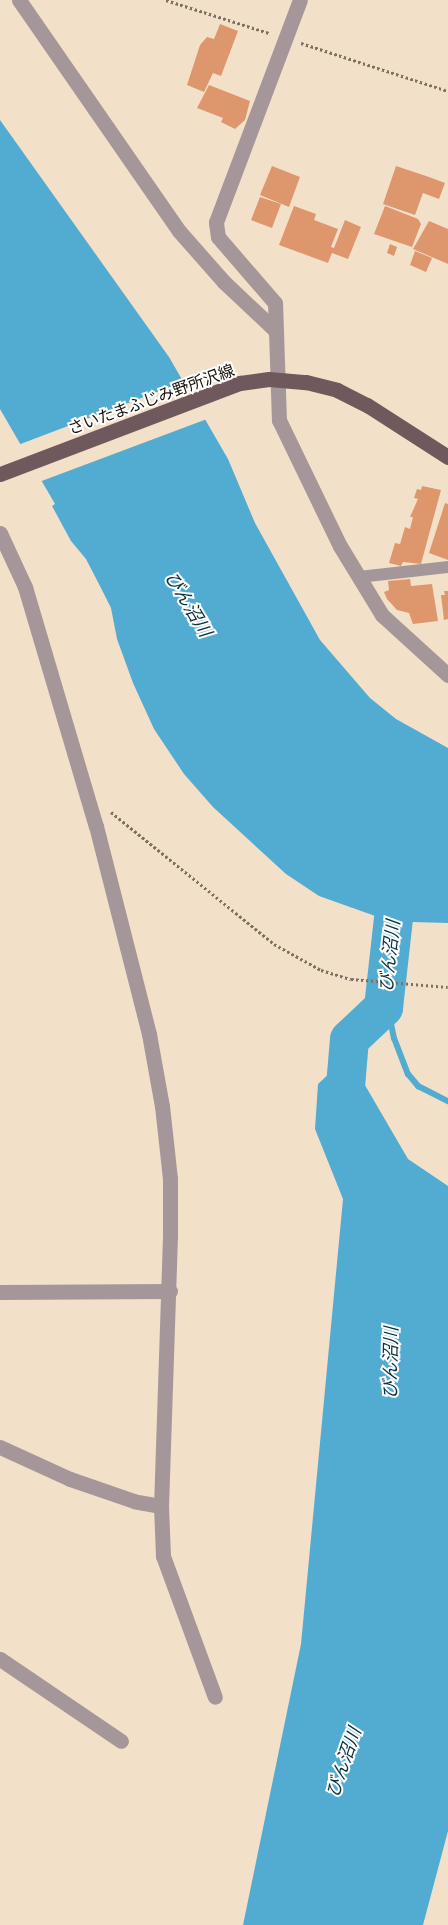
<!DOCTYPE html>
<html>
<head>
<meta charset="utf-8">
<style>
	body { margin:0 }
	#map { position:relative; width:448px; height:1925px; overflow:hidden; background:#f3e0c9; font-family:"Noto Sans","Noto Sans JP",sans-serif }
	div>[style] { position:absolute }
	.water>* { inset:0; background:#52acd2 }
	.pier>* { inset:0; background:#f3e0c9 }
	.stream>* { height:6px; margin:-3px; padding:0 3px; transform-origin:3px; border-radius:3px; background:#52acd2 }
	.river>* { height:39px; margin:-19.5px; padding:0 19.5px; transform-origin:19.5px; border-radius:19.5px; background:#52acd2 }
	.building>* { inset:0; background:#de976d }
	.path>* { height:3px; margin-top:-1.5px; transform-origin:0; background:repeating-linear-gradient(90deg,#7d7162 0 2.5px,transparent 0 5px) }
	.lane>* { height:12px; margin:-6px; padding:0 6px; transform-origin:6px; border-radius:6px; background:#a59799 }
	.street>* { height:15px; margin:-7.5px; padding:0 7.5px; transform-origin:7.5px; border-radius:7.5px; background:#a59799 }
	.primary>* { height:15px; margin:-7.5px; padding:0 7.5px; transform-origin:7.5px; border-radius:7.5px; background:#70595c }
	span { translate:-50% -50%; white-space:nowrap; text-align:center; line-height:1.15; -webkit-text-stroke:4px #fff; paint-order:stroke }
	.street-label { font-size:16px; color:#19130b }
	.water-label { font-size:18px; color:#083242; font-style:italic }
</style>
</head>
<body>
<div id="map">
	<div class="water">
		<div style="clip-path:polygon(0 120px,169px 357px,228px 459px,255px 523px,320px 640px,370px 698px,396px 719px,448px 748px,448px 923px,412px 922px,406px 936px,401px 936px,393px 971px,384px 970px,387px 935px,381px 934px,378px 917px,319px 896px,286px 874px,213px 807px,184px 774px,154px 729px,133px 683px,117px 639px,111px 608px,102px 590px,86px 559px,71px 541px,52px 506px,55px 504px,0 409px)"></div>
		<div style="clip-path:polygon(348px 1056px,408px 1159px,448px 1186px,448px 1831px,423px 1925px,243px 1925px,301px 1644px,343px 1199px,315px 1129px,318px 1084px)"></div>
	</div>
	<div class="pier">
		<div style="clip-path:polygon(186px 381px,207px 419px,39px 482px,18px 445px)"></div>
	</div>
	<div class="stream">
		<div style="left:383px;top:1007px;width:5px;rotate:11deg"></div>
		<div style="left:388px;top:1008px;width:31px;rotate:79deg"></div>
		<div style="left:394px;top:1038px;width:39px;rotate:69deg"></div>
		<div style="left:408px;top:1074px;width:16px;rotate:50deg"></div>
		<div style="left:418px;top:1086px;width:34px;rotate:27deg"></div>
	</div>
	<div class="river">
		<div style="left:343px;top:1110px;width:71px;rotate:-85.2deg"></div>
		<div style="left:349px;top:1039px;width:47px;rotate:-43.3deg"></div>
		<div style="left:383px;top:1007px;width:90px;rotate:-83.6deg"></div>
	</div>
	<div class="building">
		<div style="clip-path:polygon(220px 24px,238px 31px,221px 76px,213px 73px,204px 92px,187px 85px,200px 45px,207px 37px,214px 39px)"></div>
		<div style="clip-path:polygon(209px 85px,250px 101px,245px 120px,235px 129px,221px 122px,223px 118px,197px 108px)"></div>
		<div style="clip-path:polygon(272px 166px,300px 177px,289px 207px,260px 195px)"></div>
		<div style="clip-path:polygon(396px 166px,429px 177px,425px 186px,429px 177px,445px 183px,439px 199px,423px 193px,415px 215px,383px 204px)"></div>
		<div style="clip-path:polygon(260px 197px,281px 204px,272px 228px,251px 220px)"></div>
		<div style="clip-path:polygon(294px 206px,316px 214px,314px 220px,338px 229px,331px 247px,334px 248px,345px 220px,361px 227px,348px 259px,332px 253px,328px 263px,279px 245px)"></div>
		<div style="clip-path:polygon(385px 206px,418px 219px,421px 224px,412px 247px,374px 234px)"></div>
		<div style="clip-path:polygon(429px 221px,448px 229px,448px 264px,413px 249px)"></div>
		<div style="clip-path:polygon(390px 244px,397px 247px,394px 256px,387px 253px)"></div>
		<div style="clip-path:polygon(415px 251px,432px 258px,426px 272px,410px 265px)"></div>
		<div style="clip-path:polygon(422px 486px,441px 490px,421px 564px,403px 562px,401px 566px,389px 563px,395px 543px,400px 544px,405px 527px,410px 529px,413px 517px,410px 517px,418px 499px,414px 498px,417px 489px,421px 490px)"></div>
		<div style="clip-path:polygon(445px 503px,448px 504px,448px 560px,429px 553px)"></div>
		<div style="clip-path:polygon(410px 579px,411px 586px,432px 584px,438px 621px,413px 624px,409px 613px,397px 610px,387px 599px,384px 592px,389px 590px,388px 581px)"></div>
		<div style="clip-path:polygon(444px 591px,448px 591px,448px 619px,444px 620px,441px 595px,445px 595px)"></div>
	</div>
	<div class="path">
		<div style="left:166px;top:0;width:108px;rotate:17.8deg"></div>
		<div style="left:301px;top:43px;width:155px;rotate:18.1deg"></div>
		<div style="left:111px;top:812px;width:210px;rotate:39deg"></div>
		<div style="left:274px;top:944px;width:54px;rotate:29deg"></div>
		<div style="left:321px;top:970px;width:31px;rotate:17deg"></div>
		<div style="left:351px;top:979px;width:97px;rotate:4.7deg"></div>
	</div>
	<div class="lane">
		<div style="left:359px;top:577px;width:90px;rotate:-6.4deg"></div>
	</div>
	<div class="street">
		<div style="left:19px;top:0;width:281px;rotate:55.3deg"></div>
		<div style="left:179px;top:231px;width:68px;rotate:48.6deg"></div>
		<div style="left:224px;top:282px;width:71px;rotate:43.3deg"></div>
		<div style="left:276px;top:331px;width:89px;rotate:88.1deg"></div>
		<div style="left:279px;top:420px;width:140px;rotate:64.2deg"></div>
		<div style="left:340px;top:546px;width:81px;rotate:58.7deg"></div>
		<div style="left:382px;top:615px;width:89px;rotate:42.3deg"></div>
		<div style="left:276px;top:331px;width:28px;rotate:-92deg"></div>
		<div style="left:275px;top:303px;width:87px;rotate:-130.8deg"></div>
		<div style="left:218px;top:237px;width:15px;rotate:-98deg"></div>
		<div style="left:216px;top:222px;width:237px;rotate:-69.3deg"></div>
		<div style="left:0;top:533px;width:60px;rotate:65.2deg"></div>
		<div style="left:25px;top:587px;width:249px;rotate:73.5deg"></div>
		<div style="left:96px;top:826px;width:215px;rotate:75.7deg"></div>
		<div style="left:149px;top:1034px;width:73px;rotate:79.8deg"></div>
		<div style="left:162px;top:1106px;width:73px;rotate:83.7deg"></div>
		<div style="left:170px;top:1179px;width:57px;rotate:90deg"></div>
		<div style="left:170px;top:1236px;width:270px;rotate:91.9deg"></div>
		<div style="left:161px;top:1506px;width:27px;rotate:-170deg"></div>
		<div style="left:134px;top:1501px;width:68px;rotate:-161deg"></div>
		<div style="left:70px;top:1479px;width:77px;rotate:-155.4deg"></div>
		<div style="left:0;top:1292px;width:170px;rotate:-0.3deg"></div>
		<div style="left:161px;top:1506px;width:50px;rotate:87.7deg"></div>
		<div style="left:163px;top:1556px;width:150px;rotate:69.8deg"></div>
		<div style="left:0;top:1659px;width:146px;rotate:34.1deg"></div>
	</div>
	<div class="primary">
		<div style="left:0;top:474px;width:257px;rotate:-20.8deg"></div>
		<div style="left:240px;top:383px;width:29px;rotate:-8deg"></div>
		<div style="left:269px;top:379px;width:37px;rotate:5deg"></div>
		<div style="left:306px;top:382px;width:32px;rotate:14deg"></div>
		<div style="left:337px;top:390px;width:34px;rotate:27deg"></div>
		<div style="left:367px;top:405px;width:96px;rotate:32.7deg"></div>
	</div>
	<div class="street-label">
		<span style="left:151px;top:399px;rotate:-20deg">さいたまふじみ野所沢線</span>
	</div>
	<div class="water-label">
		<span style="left:189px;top:604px;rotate:59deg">びん沼川</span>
		<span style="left:389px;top:956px;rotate:-84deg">びん沼川</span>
		<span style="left:390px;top:1363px;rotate:-89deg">びん沼川</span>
		<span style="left:343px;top:1762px;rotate:-71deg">びん沼川</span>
	</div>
</div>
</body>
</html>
